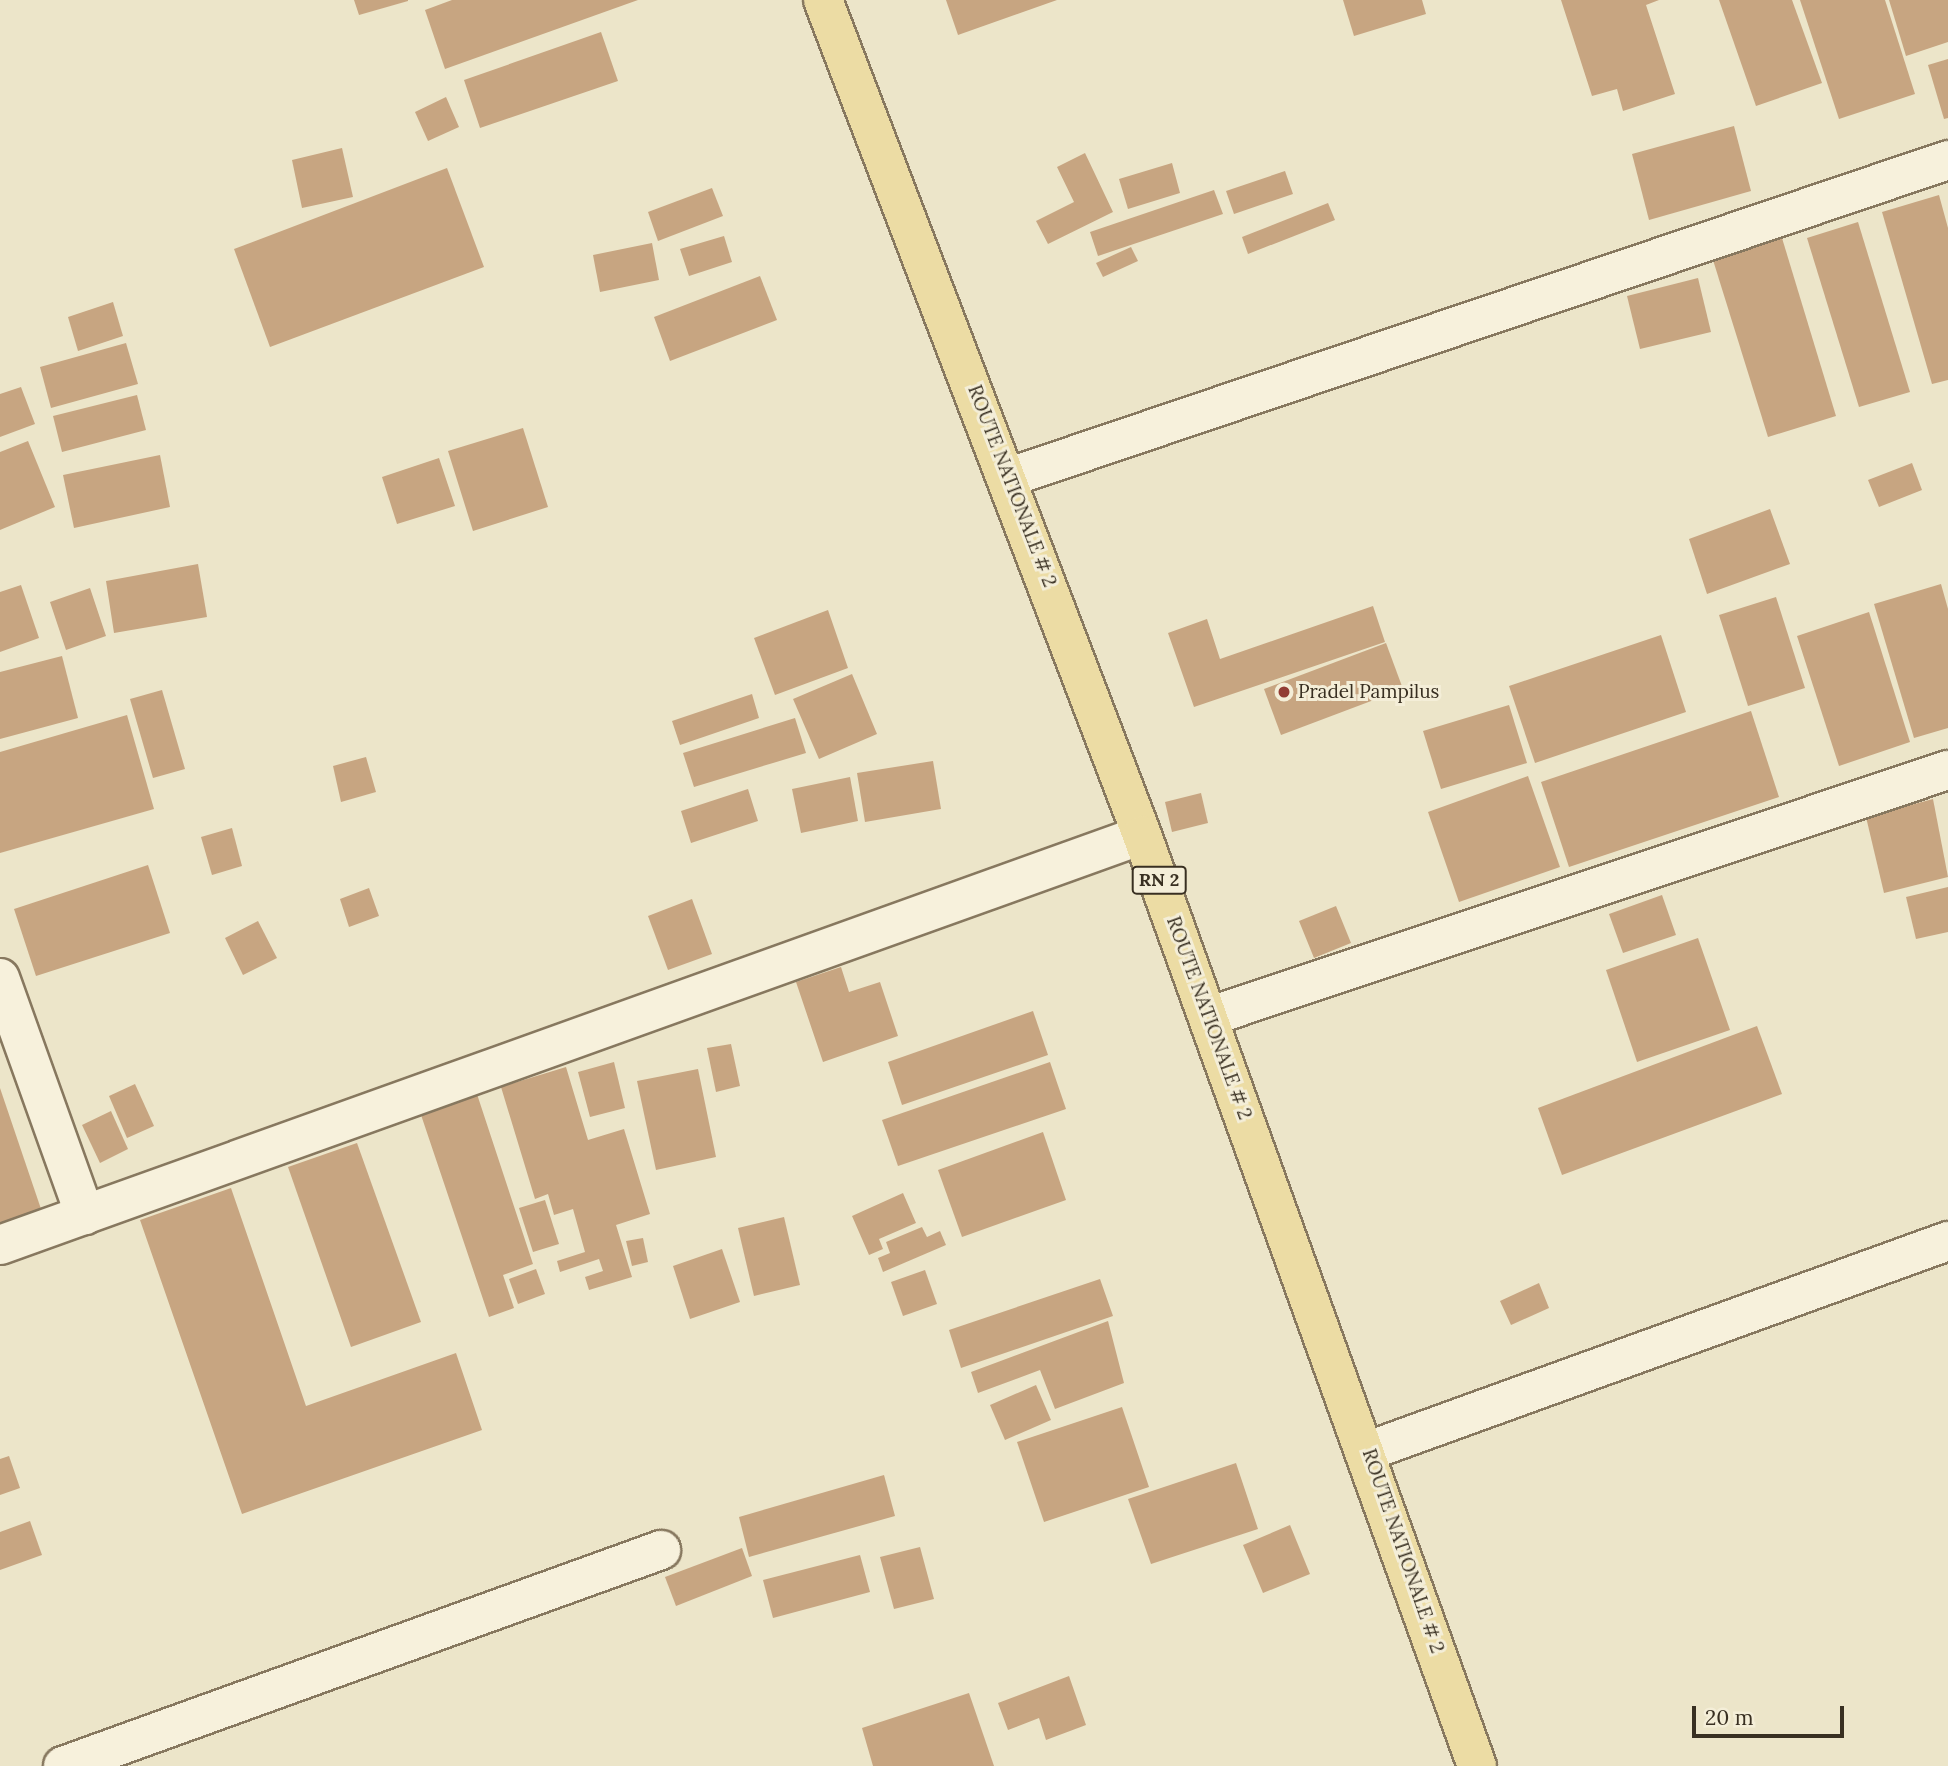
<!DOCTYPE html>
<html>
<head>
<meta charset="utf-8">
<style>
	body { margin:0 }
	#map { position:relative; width:1948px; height:1766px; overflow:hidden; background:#ece5c9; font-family:Lora,serif }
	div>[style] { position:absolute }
	.building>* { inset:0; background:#c7a581 }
	.roads { filter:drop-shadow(2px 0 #87785f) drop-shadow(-2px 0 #87785f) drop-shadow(0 2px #87785f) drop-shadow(0 -2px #87785f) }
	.minor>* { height:38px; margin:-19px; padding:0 19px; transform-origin:19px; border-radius:19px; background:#f7f1dc }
	.primary>* { height:38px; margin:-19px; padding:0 19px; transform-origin:19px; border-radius:19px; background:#ecdca4 }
	.dots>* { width:19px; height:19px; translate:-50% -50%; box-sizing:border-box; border:4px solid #f4eed8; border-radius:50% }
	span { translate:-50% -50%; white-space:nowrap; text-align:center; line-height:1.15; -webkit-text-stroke:6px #f4eed8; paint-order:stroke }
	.shield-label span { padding:2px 5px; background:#f4eed8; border:2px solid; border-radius:5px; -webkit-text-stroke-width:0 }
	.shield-label { font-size:18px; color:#382f21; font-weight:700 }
	.street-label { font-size:19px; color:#382f21 }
	.poi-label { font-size:19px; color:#382f21 }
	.left { translate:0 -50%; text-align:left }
	.scale { position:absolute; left:1692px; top:1706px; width:152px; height:32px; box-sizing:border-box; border:4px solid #382f21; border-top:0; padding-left:9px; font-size:21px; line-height:24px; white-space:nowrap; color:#382f21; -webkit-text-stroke:5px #f4eed8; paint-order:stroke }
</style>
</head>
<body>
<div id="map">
	<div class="building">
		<div style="clip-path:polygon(354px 0,408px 0,408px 1px,359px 15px)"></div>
		<div style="clip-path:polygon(452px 0,638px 0,445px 69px,425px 10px)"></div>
		<div style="clip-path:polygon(946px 0,1057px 0,958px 35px)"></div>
		<div style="clip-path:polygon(1343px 0,1422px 0,1426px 14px,1354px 36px)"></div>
		<div style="clip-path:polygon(1561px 0,1659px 0,1646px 5px,1675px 94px,1623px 111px,1617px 89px,1592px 96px)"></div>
		<div style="clip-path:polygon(1719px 0,1792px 0,1822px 83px,1756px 106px)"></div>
		<div style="clip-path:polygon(1800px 0,1885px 0,1915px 94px,1839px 119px)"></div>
		<div style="clip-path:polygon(1889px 0,1948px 0,1948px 42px,1906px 56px)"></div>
		<div style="clip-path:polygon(601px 32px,618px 81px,480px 128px,464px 80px)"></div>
		<div style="clip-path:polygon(1948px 59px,1948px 118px,1944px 119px,1928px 65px)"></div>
		<div style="clip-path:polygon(446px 97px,459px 127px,428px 141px,415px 112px)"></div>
		<div style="clip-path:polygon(1734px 126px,1751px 191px,1649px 220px,1632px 154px)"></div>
		<div style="clip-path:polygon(342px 148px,353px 197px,302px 208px,292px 160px)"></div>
		<div style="clip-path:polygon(1085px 153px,1113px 212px,1048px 244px,1036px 221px,1074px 202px,1057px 167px)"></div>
		<div style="clip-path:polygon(1172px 163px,1180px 193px,1128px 209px,1119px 179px)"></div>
		<div style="clip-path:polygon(447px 168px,484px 267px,270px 347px,234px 249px)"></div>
		<div style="clip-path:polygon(1285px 171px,1293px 194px,1234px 214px,1226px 191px)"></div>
		<div style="clip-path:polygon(712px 188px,723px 216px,658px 241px,648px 212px)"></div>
		<div style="clip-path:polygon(1214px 190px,1223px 214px,1098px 256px,1090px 232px)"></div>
		<div style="clip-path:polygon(1939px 195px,1948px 228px,1948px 380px,1932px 384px,1882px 212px)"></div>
		<div style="clip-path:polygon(1328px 203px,1335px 220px,1248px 254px,1242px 237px)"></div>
		<div style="clip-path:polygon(1858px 222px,1910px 392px,1859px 407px,1807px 238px)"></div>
		<div style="clip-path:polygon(724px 236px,732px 262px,689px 276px,680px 249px)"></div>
		<div style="clip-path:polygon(1782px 238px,1836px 416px,1768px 437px,1713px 260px)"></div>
		<div style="clip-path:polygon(652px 243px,659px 280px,600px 292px,593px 255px)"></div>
		<div style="clip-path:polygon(1131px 247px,1138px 261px,1103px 277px,1096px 263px)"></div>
		<div style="clip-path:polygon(760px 276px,777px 320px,670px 361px,654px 317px)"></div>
		<div style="clip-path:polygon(1698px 278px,1711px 332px,1640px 349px,1627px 296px)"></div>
		<div style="clip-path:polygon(113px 302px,123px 336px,78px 351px,68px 317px)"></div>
		<div style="clip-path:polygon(126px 343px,138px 384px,51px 408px,40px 367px)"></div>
		<div style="clip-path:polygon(21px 387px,35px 424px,0 437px,0 394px)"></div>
		<div style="clip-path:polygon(137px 395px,146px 430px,62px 452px,53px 416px)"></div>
		<div style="clip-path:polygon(523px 428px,548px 507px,473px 531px,448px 451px)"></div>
		<div style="clip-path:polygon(28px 441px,55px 507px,0 530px,0 452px)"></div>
		<div style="clip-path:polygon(160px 455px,170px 507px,74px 528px,63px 475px)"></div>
		<div style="clip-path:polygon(439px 458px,455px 506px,397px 524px,382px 477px)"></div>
		<div style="clip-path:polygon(1912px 463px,1922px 490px,1879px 507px,1868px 480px)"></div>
		<div style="clip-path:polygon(1770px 509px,1790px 564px,1707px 594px,1689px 539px)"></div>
		<div style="clip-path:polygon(198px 564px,207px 617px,114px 633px,106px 581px)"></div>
		<div style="clip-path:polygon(1941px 584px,1948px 609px,1948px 728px,1914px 738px,1874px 604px)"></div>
		<div style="clip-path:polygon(21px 585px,39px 638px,0 652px,0 592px)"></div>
		<div style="clip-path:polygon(90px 588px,106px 636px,66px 650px,50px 602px)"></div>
		<div style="clip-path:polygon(1776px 597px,1805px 688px,1748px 706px,1719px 615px)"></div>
		<div style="clip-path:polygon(1373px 606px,1385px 642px,1194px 707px,1168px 633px,1207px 619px,1220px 659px)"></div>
		<div style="clip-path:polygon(828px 610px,848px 668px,775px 695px,754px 638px)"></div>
		<div style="clip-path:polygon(1869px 612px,1910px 742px,1839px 766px,1797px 636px)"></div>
		<div style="clip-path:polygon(1661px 635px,1686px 712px,1535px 763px,1509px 686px)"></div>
		<div style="clip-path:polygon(1386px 643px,1403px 689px,1281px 735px,1264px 689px)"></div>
		<div style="clip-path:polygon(62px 656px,78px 718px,0 739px,0 672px)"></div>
		<div style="clip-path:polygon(852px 674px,877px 734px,819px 759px,793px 699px)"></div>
		<div style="clip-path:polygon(162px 690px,185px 769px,153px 778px,130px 699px)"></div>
		<div style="clip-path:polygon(752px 694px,759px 718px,680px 745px,672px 721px)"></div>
		<div style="clip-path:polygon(1509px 705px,1527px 763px,1441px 789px,1423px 731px)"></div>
		<div style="clip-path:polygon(1751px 711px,1779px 797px,1569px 867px,1541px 782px)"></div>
		<div style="clip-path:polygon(127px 715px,154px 809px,0 853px,0 752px)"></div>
		<div style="clip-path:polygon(795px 718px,806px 753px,694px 787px,683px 753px)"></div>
		<div style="clip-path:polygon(366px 757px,376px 792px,341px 802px,333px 766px)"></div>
		<div style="clip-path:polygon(933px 761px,941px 809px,865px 822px,857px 773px)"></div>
		<div style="clip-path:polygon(1528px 776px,1560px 867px,1459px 902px,1428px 812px)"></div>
		<div style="clip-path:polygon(850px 777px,858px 821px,801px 833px,792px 789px)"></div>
		<div style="clip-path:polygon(748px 789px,758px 821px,691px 843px,681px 811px)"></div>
		<div style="clip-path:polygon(1201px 793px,1208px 823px,1172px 832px,1165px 802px)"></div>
		<div style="clip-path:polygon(1933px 799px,1948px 877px,1884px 893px,1866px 817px)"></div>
		<div style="clip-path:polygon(232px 828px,242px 866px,212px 875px,201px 837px)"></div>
		<div style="clip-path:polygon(148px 865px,170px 933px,36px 976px,14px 909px)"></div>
		<div style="clip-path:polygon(1948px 887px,1948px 932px,1916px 939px,1906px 897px)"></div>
		<div style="clip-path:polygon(369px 888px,379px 916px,349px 927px,340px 899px)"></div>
		<div style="clip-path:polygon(1662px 895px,1676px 935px,1623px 953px,1609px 914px)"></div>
		<div style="clip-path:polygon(692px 899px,712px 954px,668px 970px,648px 916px)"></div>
		<div style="clip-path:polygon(1336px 906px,1351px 943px,1314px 958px,1299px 921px)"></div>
		<div style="clip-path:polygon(258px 921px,277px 958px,243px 975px,225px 938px)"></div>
		<div style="clip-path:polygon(1698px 938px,1730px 1030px,1637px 1062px,1606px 970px)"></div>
		<div style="clip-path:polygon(841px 967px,849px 992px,880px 982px,898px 1036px,823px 1062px,796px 982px)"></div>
		<div style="clip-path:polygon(1033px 1011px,1048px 1055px,902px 1105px,888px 1062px)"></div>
		<div style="clip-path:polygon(1757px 1026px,1782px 1094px,1562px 1175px,1538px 1108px)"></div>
		<div style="clip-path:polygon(731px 1044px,740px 1086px,716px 1092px,707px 1048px)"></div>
		<div style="clip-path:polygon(614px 1062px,625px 1108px,590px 1117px,578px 1072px)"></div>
		<div style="clip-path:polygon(1050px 1062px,1066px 1109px,898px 1166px,882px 1120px)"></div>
		<div style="clip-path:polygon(566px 1067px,588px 1140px,624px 1129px,650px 1214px,616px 1225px,632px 1277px,589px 1290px,585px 1277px,603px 1271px,599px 1259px,560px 1272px,557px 1261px,585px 1252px,573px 1209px,554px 1215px,548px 1194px,535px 1199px,501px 1087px)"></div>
		<div style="clip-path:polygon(698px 1069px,716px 1157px,656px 1170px,637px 1081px)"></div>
		<div style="clip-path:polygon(135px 1084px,154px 1126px,127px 1138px,109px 1096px)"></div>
		<div style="clip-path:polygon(474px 1085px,533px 1264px,503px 1275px,514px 1308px,489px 1317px,417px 1103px)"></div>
		<div style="clip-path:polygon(0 1088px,41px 1209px,0 1223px)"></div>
		<div style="clip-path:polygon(111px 1111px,128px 1149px,100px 1163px,82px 1125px)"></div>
		<div style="clip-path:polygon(1043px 1132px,1066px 1200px,962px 1237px,938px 1170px)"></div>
		<div style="clip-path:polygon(357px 1143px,421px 1322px,351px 1347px,288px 1167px)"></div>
		<div style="clip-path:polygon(231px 1188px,306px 1406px,456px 1353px,482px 1430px,242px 1514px,140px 1220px)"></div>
		<div style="clip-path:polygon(903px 1193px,916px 1223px,879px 1239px,883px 1249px,869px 1255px,852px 1216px)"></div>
		<div style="clip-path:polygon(545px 1200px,559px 1244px,533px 1252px,519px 1208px)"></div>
		<div style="clip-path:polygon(784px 1217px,800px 1285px,754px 1296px,738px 1228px)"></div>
		<div style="clip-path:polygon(922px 1227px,927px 1237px,940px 1231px,946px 1245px,883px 1272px,878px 1258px,890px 1253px,886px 1242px)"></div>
		<div style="clip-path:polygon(643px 1238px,648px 1262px,632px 1266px,626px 1241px)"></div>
		<div style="clip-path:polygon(722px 1249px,740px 1302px,690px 1319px,673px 1266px)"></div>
		<div style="clip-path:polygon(536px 1269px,545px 1294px,518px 1304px,509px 1279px)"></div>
		<div style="clip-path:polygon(925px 1270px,937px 1304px,903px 1316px,891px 1282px)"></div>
		<div style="clip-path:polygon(1100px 1279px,1113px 1316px,961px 1368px,949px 1330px)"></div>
		<div style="clip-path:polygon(1539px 1283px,1549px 1308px,1511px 1325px,1500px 1301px)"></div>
		<div style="clip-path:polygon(1108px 1321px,1124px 1383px,1055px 1409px,1040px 1370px,978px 1393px,971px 1372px)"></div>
		<div style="clip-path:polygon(1036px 1385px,1051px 1420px,1005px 1440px,990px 1405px)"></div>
		<div style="clip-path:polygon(1122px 1407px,1149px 1487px,1044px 1522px,1017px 1442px)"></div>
		<div style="clip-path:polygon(9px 1456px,20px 1488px,0 1495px,0 1459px)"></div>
		<div style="clip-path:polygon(1236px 1463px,1258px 1529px,1151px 1564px,1128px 1499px)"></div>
		<div style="clip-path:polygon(884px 1475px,895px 1516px,749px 1557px,739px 1517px)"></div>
		<div style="clip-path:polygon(30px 1521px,42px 1555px,0 1570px,0 1532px)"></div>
		<div style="clip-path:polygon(1290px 1525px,1310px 1574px,1263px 1593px,1243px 1545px)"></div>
		<div style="clip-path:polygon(920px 1547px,934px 1599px,894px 1609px,880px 1557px)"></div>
		<div style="clip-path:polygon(742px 1548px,752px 1576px,676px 1606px,665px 1577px)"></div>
		<div style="clip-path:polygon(860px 1555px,870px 1592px,773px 1618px,763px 1580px)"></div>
		<div style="clip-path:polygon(1069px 1676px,1086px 1725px,1046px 1740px,1039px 1718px,1008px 1730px,998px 1703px)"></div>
		<div style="clip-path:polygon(969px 1693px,994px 1766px,873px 1766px,862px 1728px)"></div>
	</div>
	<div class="roads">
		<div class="minor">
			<div style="left:1010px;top:477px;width:990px;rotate:-18.67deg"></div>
			<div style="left:0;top:978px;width:252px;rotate:70.3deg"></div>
			<div style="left:1208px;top:1017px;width:780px;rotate:-18.46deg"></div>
			<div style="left:0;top:1245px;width:1213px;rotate:-19.75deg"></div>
			<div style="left:1368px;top:1451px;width:617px;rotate:-19.9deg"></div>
			<div style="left:63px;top:1766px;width:636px;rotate:-19.86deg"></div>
		</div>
		<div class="primary">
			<div style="left:823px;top:0;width:894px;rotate:69.09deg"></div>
			<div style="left:1142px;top:835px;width:989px;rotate:70.21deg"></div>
		</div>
	</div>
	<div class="dots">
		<div style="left:1284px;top:692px;background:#923c33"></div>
	</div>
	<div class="shield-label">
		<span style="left:1159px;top:880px">RN 2</span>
	</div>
	<div class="street-label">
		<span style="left:1012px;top:486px;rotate:69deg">ROUTE NATIONALE # 2</span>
		<span style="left:1209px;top:1018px;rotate:70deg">ROUTE NATIONALE # 2</span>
		<span style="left:1403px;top:1551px;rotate:71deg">ROUTE NATIONALE # 2</span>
	</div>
	<div class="poi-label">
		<span class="left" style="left:1298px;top:692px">Pradel Pampilus</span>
	</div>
	<div class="scale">20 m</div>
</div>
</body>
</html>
